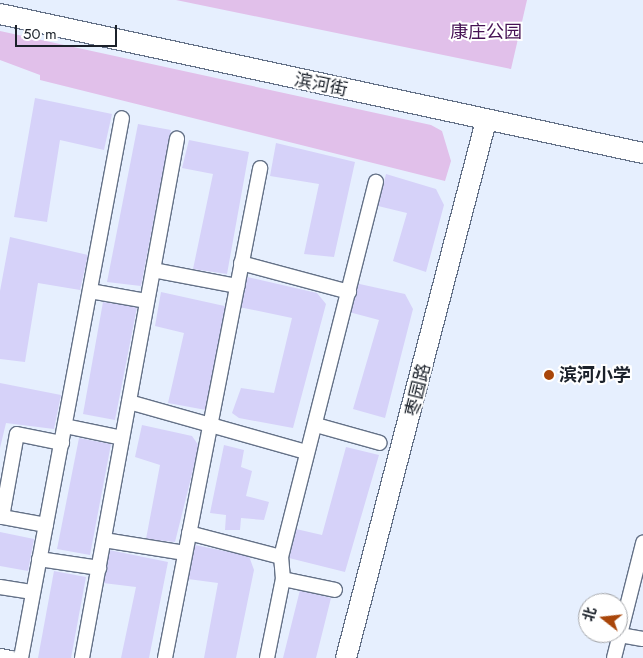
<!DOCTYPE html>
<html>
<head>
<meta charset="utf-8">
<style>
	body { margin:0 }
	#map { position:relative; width:643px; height:658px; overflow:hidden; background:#e6effe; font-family:Jost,"Noto Sans SC",sans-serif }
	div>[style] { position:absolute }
	.green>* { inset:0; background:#e1c0ea }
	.building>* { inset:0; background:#d6d2f9 }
	.roads { filter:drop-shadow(1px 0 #647187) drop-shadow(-1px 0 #647187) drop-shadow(0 1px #647187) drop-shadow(0 -1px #647187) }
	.street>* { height:14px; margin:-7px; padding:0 7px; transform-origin:7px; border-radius:7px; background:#fff }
	.secondary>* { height:20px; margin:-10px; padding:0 10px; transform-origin:10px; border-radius:10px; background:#fff }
	.dots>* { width:14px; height:14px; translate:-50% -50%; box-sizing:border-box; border:2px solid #fff; border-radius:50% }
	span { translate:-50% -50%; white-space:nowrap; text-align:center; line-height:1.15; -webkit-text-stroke:4px #fff; paint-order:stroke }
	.park-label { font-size:18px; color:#461254 }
	.street-label { font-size:18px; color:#1b212a }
	.poi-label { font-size:18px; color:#1b212a; font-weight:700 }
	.left { translate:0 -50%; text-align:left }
	.north { position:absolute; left:578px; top:593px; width:50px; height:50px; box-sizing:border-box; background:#fff; border:1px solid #a4a6aa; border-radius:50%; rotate:286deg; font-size:14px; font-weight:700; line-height:20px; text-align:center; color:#1b212a }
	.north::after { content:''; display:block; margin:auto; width:18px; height:22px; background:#a9460a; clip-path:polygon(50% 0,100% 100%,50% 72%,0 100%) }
	.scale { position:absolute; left:15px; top:25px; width:102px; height:22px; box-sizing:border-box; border:2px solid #1b212a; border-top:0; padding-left:6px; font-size:15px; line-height:18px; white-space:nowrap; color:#1b212a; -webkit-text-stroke:4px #fff; paint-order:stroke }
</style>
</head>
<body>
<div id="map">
	<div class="green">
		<div style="clip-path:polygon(176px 0,527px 0,511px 69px)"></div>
		<div style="clip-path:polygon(0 31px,431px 125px,442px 131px,451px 161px,445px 181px,40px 80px,40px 75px,0 60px)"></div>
	</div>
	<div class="building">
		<div style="clip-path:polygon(35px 98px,112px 114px,104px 150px,60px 140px,47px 222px,14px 217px)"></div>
		<div style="clip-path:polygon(138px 124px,171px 130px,141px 286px,107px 282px)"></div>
		<div style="clip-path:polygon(189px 140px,249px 152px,227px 274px,193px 269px,213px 174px,182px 168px)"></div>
		<div style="clip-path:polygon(276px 143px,355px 162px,334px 257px,304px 254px,319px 184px,270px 176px)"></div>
		<div style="clip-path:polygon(386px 174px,436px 189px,444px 205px,426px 272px,393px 261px,407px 213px,378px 206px)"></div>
		<div style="clip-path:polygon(10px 237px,88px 255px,80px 290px,38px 283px,25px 362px,0 359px,0 291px)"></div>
		<div style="clip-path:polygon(247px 277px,317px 293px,326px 304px,293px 428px,239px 418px,232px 413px,241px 388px,274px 393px,292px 318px,239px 307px)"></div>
		<div style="clip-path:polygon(355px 283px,405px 294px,413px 309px,385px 418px,353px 409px,379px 320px,349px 312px)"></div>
		<div style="clip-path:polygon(161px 292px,229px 307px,206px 410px,168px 403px,184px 333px,155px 326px)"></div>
		<div style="clip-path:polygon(103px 302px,137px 307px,115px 420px,83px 414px)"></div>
		<div style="clip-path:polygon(0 383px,61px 395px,54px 429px,6px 423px,0 448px)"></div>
		<div style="clip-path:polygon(142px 425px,192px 436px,199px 446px,175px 542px,146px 539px,160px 465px,135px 457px)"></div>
		<div style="clip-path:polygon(79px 438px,111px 444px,90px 555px,57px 549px)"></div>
		<div style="clip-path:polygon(224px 445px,244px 450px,241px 467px,252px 471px,246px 496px,269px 502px,264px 520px,241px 518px,240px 530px,225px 530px,226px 515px,210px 513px)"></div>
		<div style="clip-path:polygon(346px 447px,379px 455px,345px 572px,289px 558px,296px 529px,322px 535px)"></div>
		<div style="clip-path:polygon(0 532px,34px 539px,28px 571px,0 566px)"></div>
		<div style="clip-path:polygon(195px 545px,249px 556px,254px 570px,236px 658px,204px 658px,218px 583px,188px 579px)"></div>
		<div style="clip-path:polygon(109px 550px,168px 562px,149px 658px,121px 658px,136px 587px,103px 583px)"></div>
		<div style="clip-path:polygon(54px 571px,86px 577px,71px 658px,38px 658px)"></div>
		<div style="clip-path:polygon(300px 590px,331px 598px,316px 658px,283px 658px)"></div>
	</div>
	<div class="roads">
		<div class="street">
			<div style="left:241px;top:263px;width:112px;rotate:15deg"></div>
			<div style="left:153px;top:270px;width:86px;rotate:10.8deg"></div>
			<div style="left:90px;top:291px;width:58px;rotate:10deg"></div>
			<div style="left:129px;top:402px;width:184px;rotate:15.8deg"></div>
			<div style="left:316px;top:425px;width:66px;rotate:15.7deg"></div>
			<div style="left:65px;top:426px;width:58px;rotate:11.9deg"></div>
			<div style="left:46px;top:525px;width:45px;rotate:-169.7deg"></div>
			<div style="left:2px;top:517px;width:84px;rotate:-79.8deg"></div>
			<div style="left:17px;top:434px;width:46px;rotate:11.3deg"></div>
			<div style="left:189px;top:533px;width:95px;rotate:14.6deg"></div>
			<div style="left:104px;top:540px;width:82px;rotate:9.1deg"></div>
			<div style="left:39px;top:559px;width:61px;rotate:8.5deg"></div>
			<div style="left:283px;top:579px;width:53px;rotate:11.9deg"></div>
			<div style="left:0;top:587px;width:33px;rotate:9deg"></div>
			<div style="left:620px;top:635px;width:23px;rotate:10deg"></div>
			<div style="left:0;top:656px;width:11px;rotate:10deg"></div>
			<div style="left:21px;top:658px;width:549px;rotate:-79.41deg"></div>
			<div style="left:82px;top:658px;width:528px;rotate:-79.63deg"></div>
			<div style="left:165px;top:658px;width:499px;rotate:-79deg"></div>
			<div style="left:267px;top:658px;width:81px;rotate:-78.6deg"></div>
			<div style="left:283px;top:579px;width:22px;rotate:-95deg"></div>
			<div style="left:281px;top:557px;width:387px;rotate:-75.8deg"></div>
			<div style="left:614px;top:658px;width:119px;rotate:-75.8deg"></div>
		</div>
		<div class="secondary">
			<div style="left:0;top:14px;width:658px;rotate:12.2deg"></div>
			<div style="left:346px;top:658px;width:555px;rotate:-75.39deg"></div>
		</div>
	</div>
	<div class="dots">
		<div style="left:549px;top:375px;background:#a9460a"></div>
	</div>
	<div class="park-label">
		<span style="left:486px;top:32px">康庄公园</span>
	</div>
	<div class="street-label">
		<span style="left:321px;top:85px;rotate:12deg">滨河街</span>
		<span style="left:418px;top:390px;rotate:-76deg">枣园路</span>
	</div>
	<div class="poi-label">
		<span class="left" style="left:559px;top:375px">滨河小学</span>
	</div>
	<div class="north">北</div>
	<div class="scale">50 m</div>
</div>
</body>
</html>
